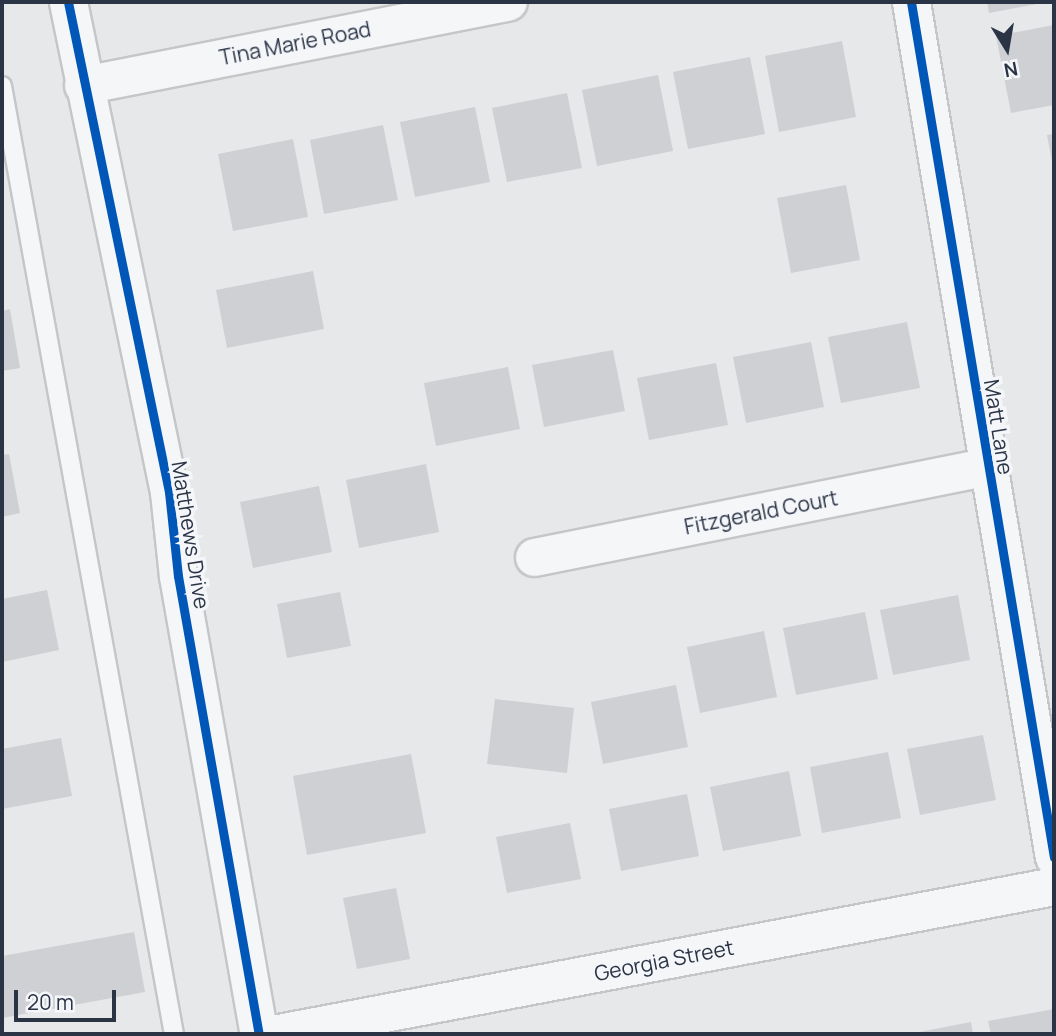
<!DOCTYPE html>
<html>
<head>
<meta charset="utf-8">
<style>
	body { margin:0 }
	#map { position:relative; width:1056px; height:1036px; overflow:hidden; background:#e6e8ea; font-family:Manrope,sans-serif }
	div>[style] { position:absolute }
	.building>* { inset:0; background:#ced0d3 }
	.roads { filter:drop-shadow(2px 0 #c4c6c8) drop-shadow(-2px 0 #c4c6c8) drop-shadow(0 2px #c4c6c8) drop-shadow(0 -2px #c4c6c8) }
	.lane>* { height:18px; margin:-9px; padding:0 9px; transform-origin:9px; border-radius:9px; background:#f5f6f7 }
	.street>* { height:37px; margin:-18.5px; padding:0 18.5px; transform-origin:18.5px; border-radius:18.5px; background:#f5f6f7 }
	.cycleway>* { height:9px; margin:-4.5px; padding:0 4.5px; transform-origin:4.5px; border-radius:4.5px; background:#0057b8 }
	span { translate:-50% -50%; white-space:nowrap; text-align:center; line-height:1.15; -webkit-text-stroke:7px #f4f6f9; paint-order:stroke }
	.street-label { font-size:21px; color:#2b3445 }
	.frame { position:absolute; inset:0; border:4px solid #2b3445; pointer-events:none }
	.north { position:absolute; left:972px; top:14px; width:70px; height:70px; -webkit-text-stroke:5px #f4f6f9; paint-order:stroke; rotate:169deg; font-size:19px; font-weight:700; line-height:28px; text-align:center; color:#2b3445 }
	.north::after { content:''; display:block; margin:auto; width:24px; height:32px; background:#2b3445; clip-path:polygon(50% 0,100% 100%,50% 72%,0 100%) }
	.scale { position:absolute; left:14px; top:990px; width:102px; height:32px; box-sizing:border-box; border:4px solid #2b3445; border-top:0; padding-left:9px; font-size:21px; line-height:24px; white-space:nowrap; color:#2b3445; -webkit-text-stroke:5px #f4f6f9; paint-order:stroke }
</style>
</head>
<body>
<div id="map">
	<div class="building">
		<div style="clip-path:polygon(987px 2px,1042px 2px,1042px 3px,989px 13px)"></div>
		<div style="clip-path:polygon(1054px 25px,1054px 105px,1011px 113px,996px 36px)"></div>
		<div style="clip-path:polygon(842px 41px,856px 117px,779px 132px,765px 56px)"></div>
		<div style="clip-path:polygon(750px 57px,765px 134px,688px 149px,673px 72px)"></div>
		<div style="clip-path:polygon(658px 75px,673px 151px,597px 166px,582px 90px)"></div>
		<div style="clip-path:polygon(567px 93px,582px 168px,507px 182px,492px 108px)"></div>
		<div style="clip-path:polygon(475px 107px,490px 182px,415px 197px,400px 122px)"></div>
		<div style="clip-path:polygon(383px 125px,398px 200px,324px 214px,310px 140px)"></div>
		<div style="clip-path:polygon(1054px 134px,1054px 166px,1053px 167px,1047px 135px)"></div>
		<div style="clip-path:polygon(293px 139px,308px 217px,233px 231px,218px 154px)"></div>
		<div style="clip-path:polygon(846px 185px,860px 260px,791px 273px,777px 198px)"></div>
		<div style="clip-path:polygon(313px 271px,324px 329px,227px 348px,216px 290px)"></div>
		<div style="clip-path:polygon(10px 309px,20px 368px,2px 371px,2px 311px)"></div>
		<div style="clip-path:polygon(907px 322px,920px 388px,841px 403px,828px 337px)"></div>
		<div style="clip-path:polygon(811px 342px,824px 407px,746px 423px,733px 357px)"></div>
		<div style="clip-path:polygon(613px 350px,625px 411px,544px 427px,532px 365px)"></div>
		<div style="clip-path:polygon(716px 363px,728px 425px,649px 440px,637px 378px)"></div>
		<div style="clip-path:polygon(508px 367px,520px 429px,436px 446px,424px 383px)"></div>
		<div style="clip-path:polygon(9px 454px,20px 513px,2px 517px,2px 455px)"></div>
		<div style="clip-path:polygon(426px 464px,439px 532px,359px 548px,346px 480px)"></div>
		<div style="clip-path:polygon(319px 486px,332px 552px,253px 568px,240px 502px)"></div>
		<div style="clip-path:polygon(47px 590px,59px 650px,2px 662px,2px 599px)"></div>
		<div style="clip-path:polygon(340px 592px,351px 646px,287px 658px,277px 604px)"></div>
		<div style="clip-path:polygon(958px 595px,970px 660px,893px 675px,880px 610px)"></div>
		<div style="clip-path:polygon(865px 612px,878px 679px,796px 695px,783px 628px)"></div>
		<div style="clip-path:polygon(764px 631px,777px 697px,700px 713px,687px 647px)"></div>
		<div style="clip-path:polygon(676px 685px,688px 747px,603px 764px,591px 702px)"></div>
		<div style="clip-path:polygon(495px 699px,574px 708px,567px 773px,487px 764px)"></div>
		<div style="clip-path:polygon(983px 735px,996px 800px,920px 815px,907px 749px)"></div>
		<div style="clip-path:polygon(61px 738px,72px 796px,2px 809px,2px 749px)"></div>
		<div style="clip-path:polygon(888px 752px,901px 818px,822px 833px,810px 767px)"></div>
		<div style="clip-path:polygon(411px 754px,426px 833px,307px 855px,293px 776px)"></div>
		<div style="clip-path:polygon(789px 771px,801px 836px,723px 851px,710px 787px)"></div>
		<div style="clip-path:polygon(687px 794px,699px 856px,621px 871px,609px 809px)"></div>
		<div style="clip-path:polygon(570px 823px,581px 879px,507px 893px,496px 837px)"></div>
		<div style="clip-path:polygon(396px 888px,410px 959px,357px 969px,343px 898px)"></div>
		<div style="clip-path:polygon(134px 932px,145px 992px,2px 1018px,2px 956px)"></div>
		<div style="clip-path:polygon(1054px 1009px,1054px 1034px,991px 1034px,988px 1021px)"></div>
		<div style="clip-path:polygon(971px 1022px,973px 1034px,914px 1034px,914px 1033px)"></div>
	</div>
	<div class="roads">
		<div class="lane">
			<div style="left:2px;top:86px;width:963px;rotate:79.72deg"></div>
		</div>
		<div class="street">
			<div style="left:68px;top:2px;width:500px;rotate:78.35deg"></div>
			<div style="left:169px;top:492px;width:84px;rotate:83.9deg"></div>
			<div style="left:178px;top:576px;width:465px;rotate:80deg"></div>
			<div style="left:911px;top:2px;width:867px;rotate:80.51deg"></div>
			<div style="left:83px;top:85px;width:433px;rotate:-11.1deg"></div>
			<div style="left:534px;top:557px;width:463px;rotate:-11.3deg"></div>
			<div style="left:273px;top:1034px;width:795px;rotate:-10.73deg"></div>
		</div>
	</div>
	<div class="cycleway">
		<div style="left:68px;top:2px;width:500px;rotate:78.35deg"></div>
		<div style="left:169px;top:492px;width:84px;rotate:83.9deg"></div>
		<div style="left:178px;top:576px;width:465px;rotate:80deg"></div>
		<div style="left:911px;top:2px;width:867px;rotate:80.51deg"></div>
	</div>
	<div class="street-label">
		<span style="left:295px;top:43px;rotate:-11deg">Tina Marie Road</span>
		<span style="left:999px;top:427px;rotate:81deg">Matt Lane</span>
		<span style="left:761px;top:512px;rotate:-11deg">Fitzgerald Court</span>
		<span style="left:191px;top:535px;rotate:81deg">Matthews Drive</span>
		<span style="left:664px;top:960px;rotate:-11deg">Georgia Street</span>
	</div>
	<div class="frame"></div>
	<div class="north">N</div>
	<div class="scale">20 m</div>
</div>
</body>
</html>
